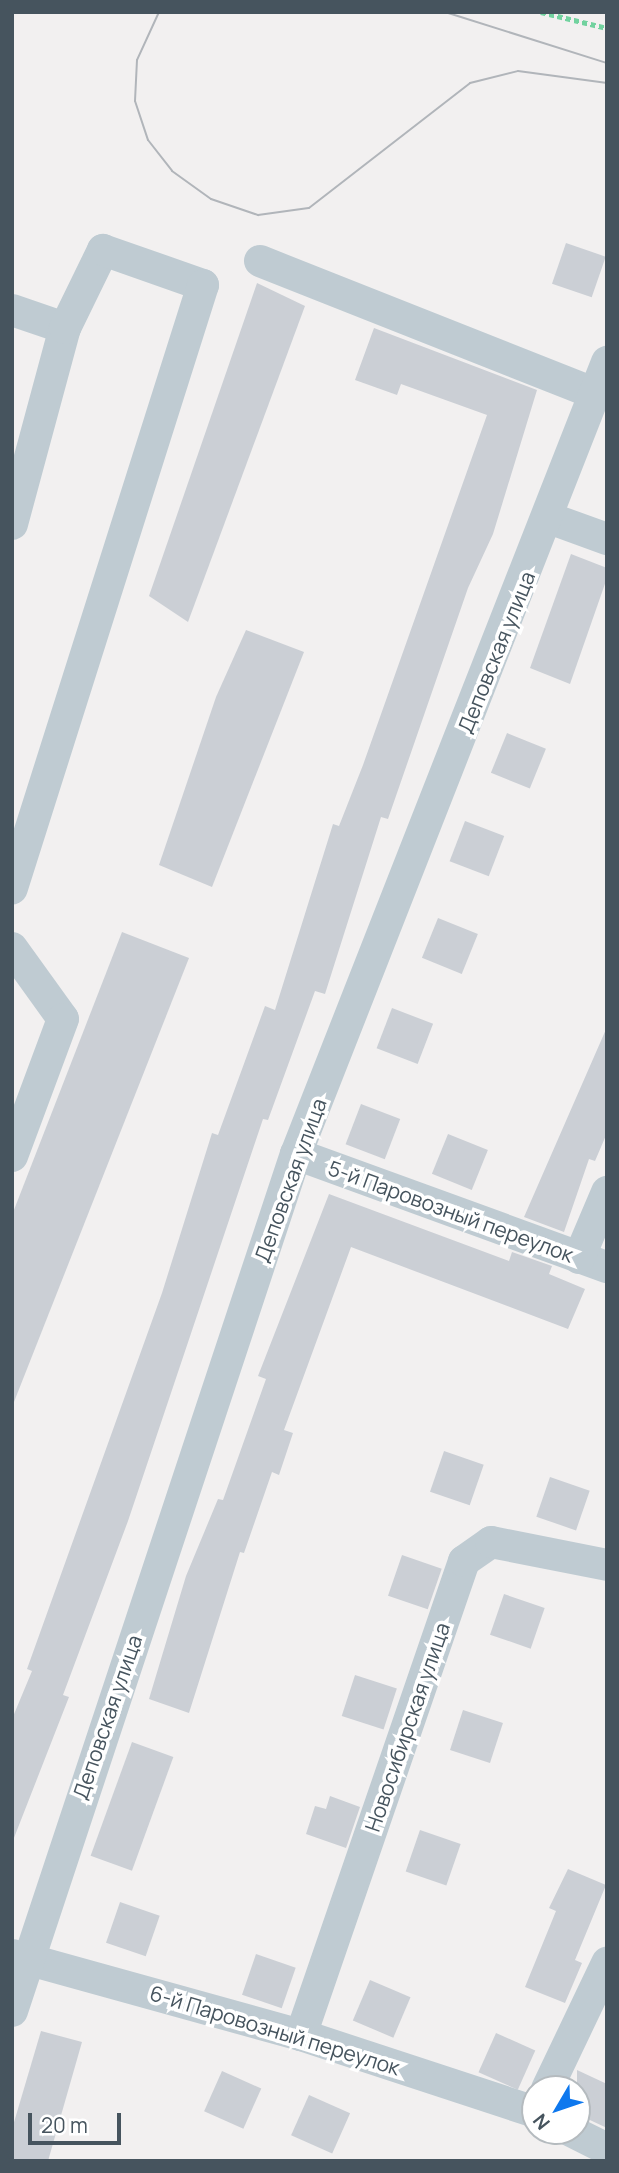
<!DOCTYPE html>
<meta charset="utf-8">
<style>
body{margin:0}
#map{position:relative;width:619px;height:2173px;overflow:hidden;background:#f2f0f0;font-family:Manrope,sans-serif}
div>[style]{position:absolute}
.building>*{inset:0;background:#cbcfd5;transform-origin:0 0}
.path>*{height:4.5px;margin-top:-2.25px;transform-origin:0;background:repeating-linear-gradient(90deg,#72d29f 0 5px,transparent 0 8.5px)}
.minor>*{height:32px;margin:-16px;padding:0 16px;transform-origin:16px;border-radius:16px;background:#bfcbd2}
.tram>*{height:2px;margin:-1px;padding:0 1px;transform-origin:1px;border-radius:1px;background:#b1b5ba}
span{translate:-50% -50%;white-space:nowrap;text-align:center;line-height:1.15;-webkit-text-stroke:7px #fff;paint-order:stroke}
.street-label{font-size:21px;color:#46545e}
.frame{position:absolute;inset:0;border:14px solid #46545e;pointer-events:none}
.north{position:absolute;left:521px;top:2075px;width:70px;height:70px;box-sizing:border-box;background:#fff;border:2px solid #b5bbbf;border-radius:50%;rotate:231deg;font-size:19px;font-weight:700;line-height:28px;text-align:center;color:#46545e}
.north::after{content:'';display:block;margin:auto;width:24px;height:32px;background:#0e78ee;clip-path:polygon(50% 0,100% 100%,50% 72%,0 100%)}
.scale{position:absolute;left:28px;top:2113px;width:93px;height:32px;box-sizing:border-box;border:4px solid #46545e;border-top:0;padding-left:9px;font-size:21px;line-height:24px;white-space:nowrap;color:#46545e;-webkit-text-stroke:5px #fff;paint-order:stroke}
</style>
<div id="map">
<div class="building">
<i style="left:566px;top:243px;width:42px;height:43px;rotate:19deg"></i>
<i style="clip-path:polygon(257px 283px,305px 306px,188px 622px,149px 596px)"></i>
<i style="clip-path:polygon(374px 328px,537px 390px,493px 534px,468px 588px,388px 819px,381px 817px,325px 994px,315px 991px,268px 1120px,263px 1119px,128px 1521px,63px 1695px,69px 1697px,12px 1843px,12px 1719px,32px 1671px,27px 1669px,162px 1293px,212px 1133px,218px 1135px,265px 1006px,275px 1010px,333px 824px,339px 826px,363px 765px,487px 415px,401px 384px,397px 395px,355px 380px)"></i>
<i style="clip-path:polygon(571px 554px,607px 568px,607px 578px,570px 684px,530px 668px)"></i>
<i style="clip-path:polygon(246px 630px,304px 652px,212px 887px,159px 865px,216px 697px)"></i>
<i style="left:507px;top:733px;width:42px;height:43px;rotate:22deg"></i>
<i style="left:465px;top:821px;width:42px;height:43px;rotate:21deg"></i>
<i style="left:438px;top:918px;width:43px;height:43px;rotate:22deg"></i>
<i style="clip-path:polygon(122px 932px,189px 958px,12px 1407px,12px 1215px)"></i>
<i style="left:392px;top:1008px;width:44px;height:43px;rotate:21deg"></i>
<i style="clip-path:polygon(607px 1027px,607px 1133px,595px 1161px,589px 1159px,564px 1232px,524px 1217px)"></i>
<i style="left:361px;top:1104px;width:42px;height:43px;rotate:21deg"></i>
<i style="left:448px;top:1134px;width:43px;height:43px;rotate:22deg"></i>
<i style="clip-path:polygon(329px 1194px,509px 1261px,512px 1252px,552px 1266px,549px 1274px,585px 1289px,568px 1329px,351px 1247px,284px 1430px,293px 1433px,279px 1475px,272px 1472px,244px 1553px,240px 1552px,189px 1713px,149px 1699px,186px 1576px,218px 1499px,223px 1500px,266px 1379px,258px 1376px)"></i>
<i style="left:444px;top:1451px;width:42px;height:43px;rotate:19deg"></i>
<i style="left:550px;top:1477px;width:42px;height:42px;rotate:19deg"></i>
<i style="left:402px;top:1555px;width:42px;height:43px;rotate:19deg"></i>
<i style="left:504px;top:1594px;width:43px;height:43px;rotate:19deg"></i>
<i style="left:355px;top:1675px;width:44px;height:43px;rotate:18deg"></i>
<i style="left:463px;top:1710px;width:42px;height:42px;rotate:18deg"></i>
<i style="left:132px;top:1742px;width:44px;height:121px;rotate:20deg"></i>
<i style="clip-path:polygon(330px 1796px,360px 1807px,346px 1848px,306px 1834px,315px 1806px,326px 1809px)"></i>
<i style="left:420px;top:1830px;width:43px;height:44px;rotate:19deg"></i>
<i style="clip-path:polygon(568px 1869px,606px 1885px,575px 1960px,582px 1963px,565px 2003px,525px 1987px,556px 1911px,549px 1908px)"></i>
<i style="left:120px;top:1902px;width:42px;height:43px;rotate:19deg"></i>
<i style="left:256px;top:1954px;width:42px;height:43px;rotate:19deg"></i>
<i style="left:370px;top:1980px;width:44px;height:44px;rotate:23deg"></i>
<i style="clip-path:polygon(41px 2031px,82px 2042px,48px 2161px,12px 2161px,12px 2129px)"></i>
<i style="left:496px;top:2033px;width:43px;height:43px;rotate:24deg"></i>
<i style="clip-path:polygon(577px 2070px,607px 2084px,607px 2128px,577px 2114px)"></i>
<i style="left:222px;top:2071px;width:43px;height:44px;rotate:24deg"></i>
<i style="left:309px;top:2095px;width:45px;height:44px;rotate:24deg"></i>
</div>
<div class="path">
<i style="left:541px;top:12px;width:68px;rotate:13.6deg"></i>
</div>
<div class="minor">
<i style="left:260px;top:261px;width:359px;rotate:21.6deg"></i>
<i style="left:12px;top:310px;width:56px;rotate:18.8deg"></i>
<i style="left:549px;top:518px;width:62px;rotate:19.9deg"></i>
<i style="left:12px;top:524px;width:203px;rotate:-74.9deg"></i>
<i style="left:65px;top:328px;width:87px;rotate:-64deg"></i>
<i style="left:103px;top:250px;width:106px;rotate:19.3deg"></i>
<i style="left:203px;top:285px;width:633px;rotate:107.58deg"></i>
<i style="left:12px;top:948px;width:87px;rotate:54.3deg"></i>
<i style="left:63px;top:1019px;width:146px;rotate:110.4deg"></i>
<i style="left:296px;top:1154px;width:331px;rotate:20deg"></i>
<i style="left:579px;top:1258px;width:72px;rotate:-67deg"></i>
<i style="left:12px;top:1955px;width:300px;rotate:15.5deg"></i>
<i style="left:301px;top:2035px;width:246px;rotate:18.2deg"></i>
<i style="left:12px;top:2011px;width:903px;rotate:-71.67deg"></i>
<i style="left:296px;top:1154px;width:851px;rotate:-68.56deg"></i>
<i style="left:301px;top:2035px;width:501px;rotate:-71.02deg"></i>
<i style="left:464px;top:1561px;width:33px;rotate:-35deg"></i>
<i style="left:491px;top:1542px;width:118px;rotate:11.2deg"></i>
<i style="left:547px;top:2089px;width:140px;rotate:-64.5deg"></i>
<i style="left:571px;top:2131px;width:40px;rotate:26.6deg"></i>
</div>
<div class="tram">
<i style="left:159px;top:12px;width:53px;rotate:114.6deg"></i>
<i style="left:137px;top:60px;width:41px;rotate:92.8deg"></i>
<i style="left:135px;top:101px;width:41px;rotate:71.6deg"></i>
<i style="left:148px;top:140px;width:39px;rotate:52deg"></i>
<i style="left:172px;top:171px;width:48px;rotate:35.7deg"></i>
<i style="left:211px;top:199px;width:50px;rotate:18.8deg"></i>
<i style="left:258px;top:215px;width:51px;rotate:-7.8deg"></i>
<i style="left:309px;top:208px;width:204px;rotate:-37.8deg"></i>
<i style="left:470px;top:83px;width:49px;rotate:-14deg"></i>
<i style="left:518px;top:71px;width:90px;rotate:7.7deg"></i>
<i style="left:445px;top:12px;width:170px;rotate:17.5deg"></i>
</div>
<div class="street-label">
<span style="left:496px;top:652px;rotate:-68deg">Деповская улица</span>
<span style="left:290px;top:1180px;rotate:-70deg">Деповская улица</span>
<span style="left:451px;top:1211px;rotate:20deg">5-й Паровозный переулок</span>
<span style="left:107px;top:1717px;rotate:-71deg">Деповская улица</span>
<span style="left:407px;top:1727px;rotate:-71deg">Новосибирская улица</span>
<span style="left:275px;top:2030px;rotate:17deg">6-й Паровозный переулок</span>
</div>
<div class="frame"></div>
<div class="north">N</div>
<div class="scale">20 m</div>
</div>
